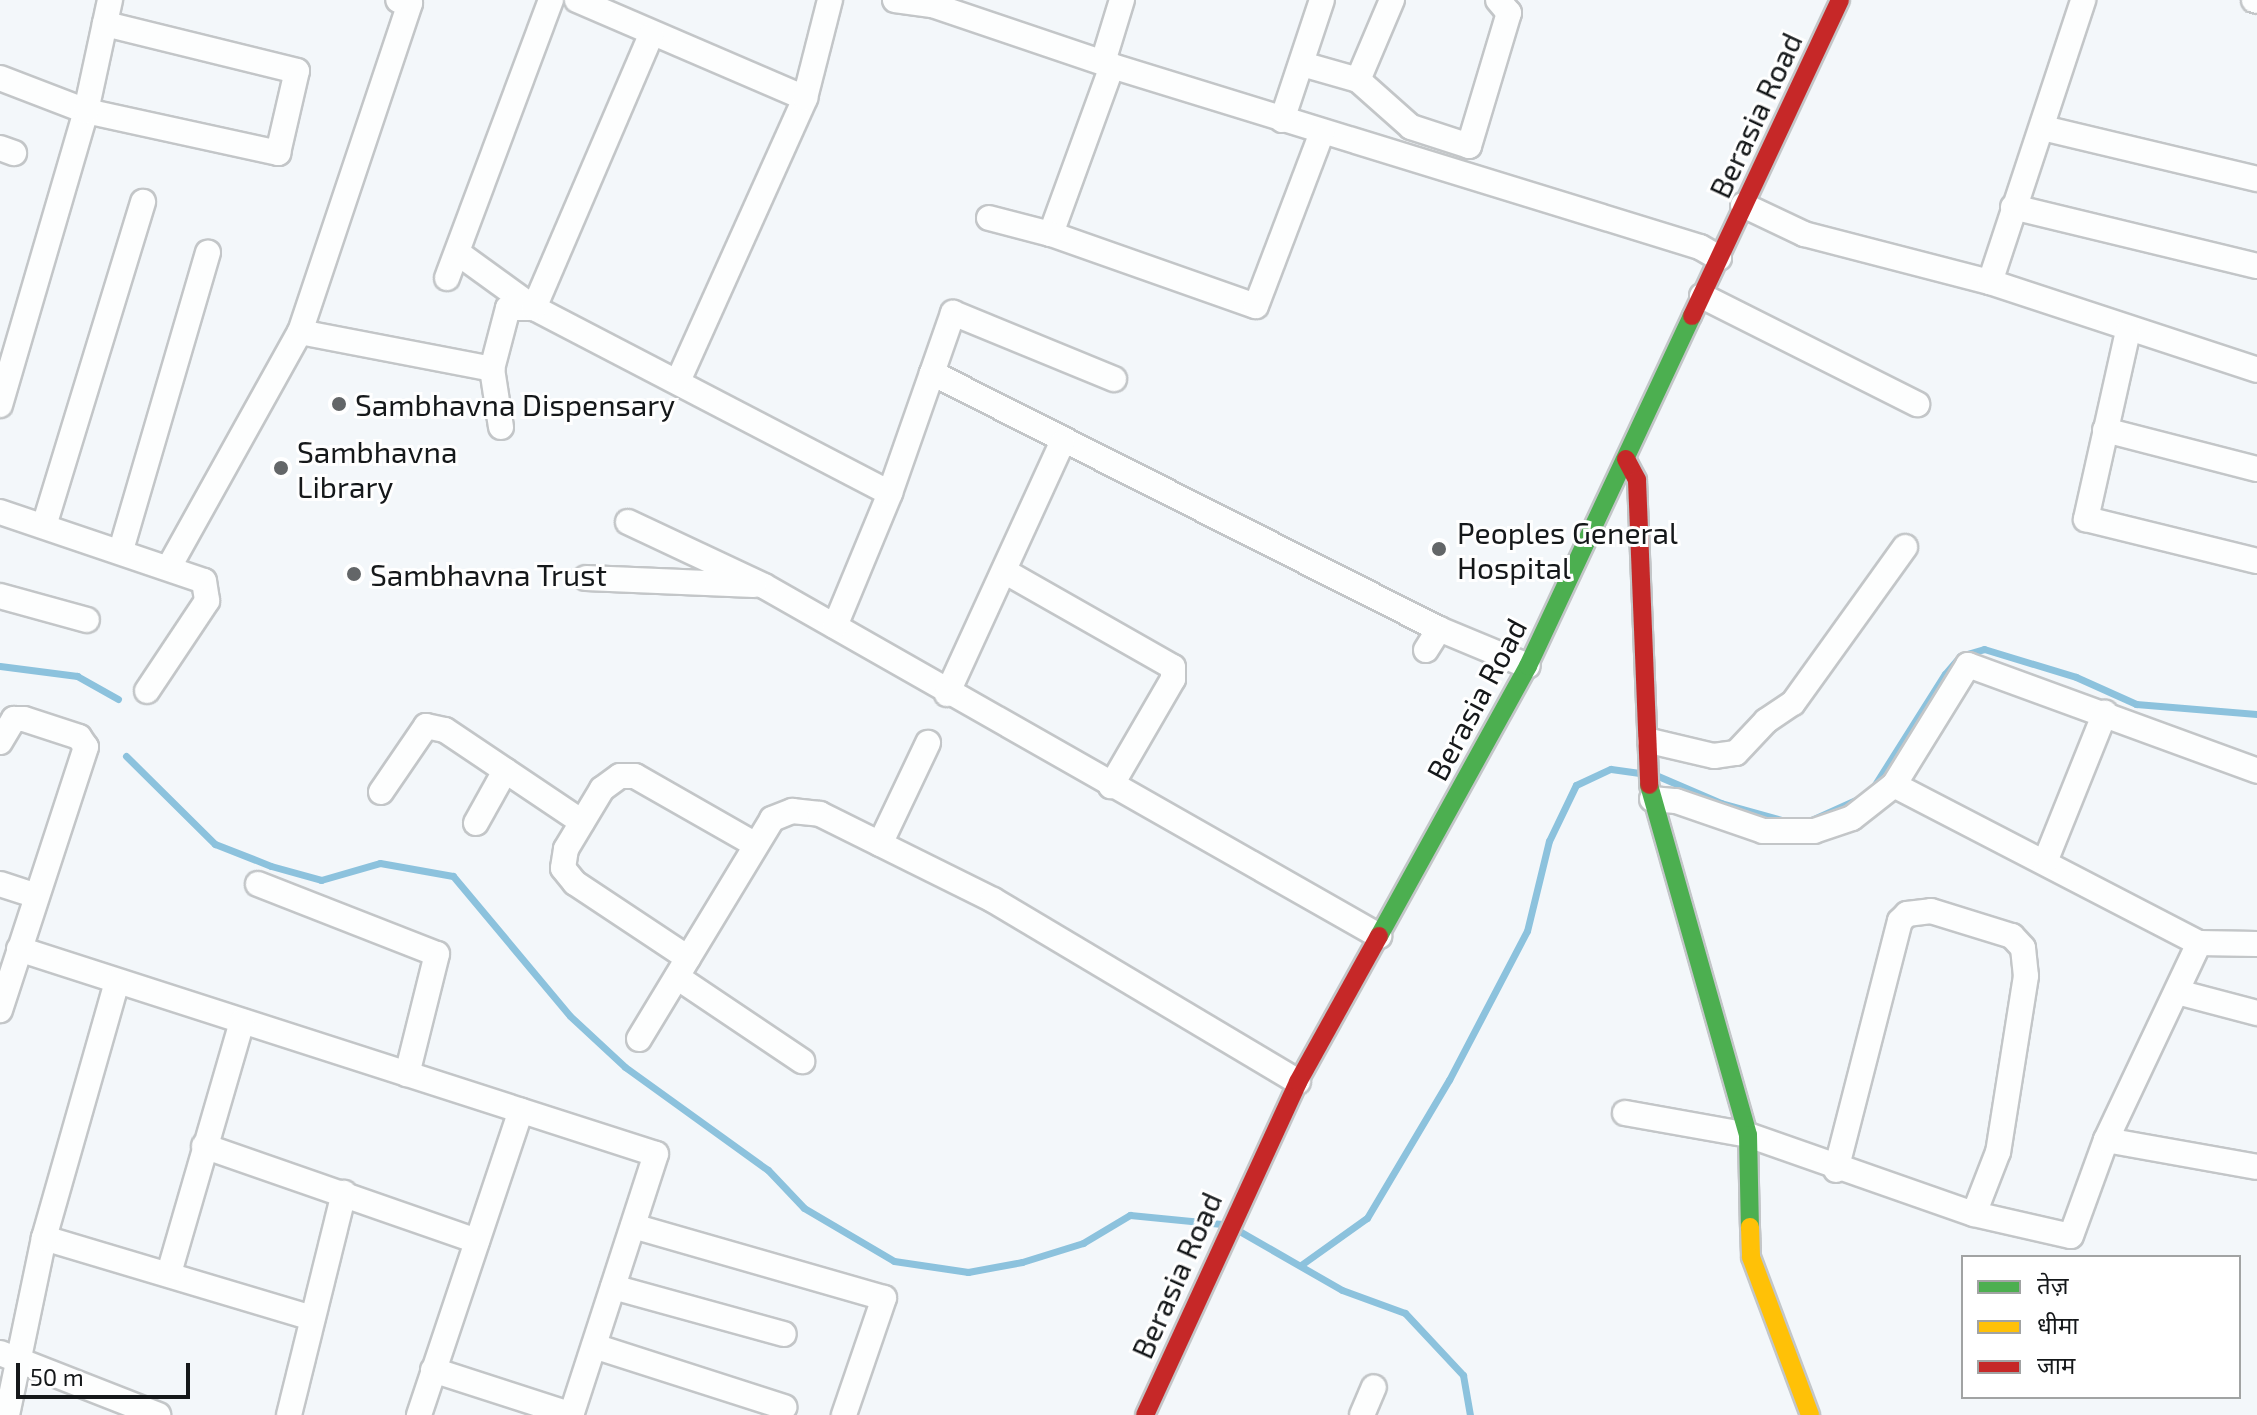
<!DOCTYPE html>
<meta charset="utf-8">
<style>
body{margin:0}
#map{position:relative;width:2257px;height:1415px;overflow:hidden;background:#f3f7fa;font-family:"Exo 2","Noto Sans Devanagari",sans-serif}
div>[style]{position:absolute}
.stream>*{height:7px;margin:-3.5px;padding:0 3.5px;transform-origin:3.5px;border-radius:3.5px;background:#8cc2dd}
.roads{filter:drop-shadow(2px 0 #c3c6c8) drop-shadow(-2px 0 #c3c6c8) drop-shadow(0 2px #c3c6c8) drop-shadow(0 -2px #c3c6c8)}
.street>*{height:24px;margin:-12px;padding:0 12px;transform-origin:12px;border-radius:12px;background:#fdfefe}
.fast>*{height:18px;margin:-9px;padding:0 9px;transform-origin:9px;border-radius:9px;background:#4caf50}
.slow>*{height:18px;margin:-9px;padding:0 9px;transform-origin:9px;border-radius:9px;background:#ffc107}
.jam>*{height:18px;margin:-9px;padding:0 9px;transform-origin:9px;border-radius:9px;background:#c62828}
.dots>*{width:22px;height:22px;translate:-50% -50%;box-sizing:border-box;border:4px solid #fff;border-radius:50%}
span{translate:-50% -50%;white-space:nowrap;text-align:center;line-height:1.15;-webkit-text-stroke:6px #fff;paint-order:stroke}
.street-label{font-size:30px;color:#15181a}
.poi-label{font-size:30px;color:#15181a}
.left{translate:0 -50%;text-align:left}
.legend{position:absolute;left:1961px;top:1255px;width:280px;height:144px;box-sizing:border-box;background:#fff;border:2px solid #a1a3a3;margin:0;padding:10px 14px;list-style:none;font-size:24px;color:#15181a}
.legend li{display:flex;align-items:center;gap:16px;height:40px}
.legend b{width:40px;border:2px solid #a1a3a3}
.scale{position:absolute;left:16px;top:1363px;width:174px;height:36px;box-sizing:border-box;border:4px solid #15181a;border-top:0;padding-left:10px;font-size:24px;line-height:28px;white-space:nowrap;color:#15181a;-webkit-text-stroke:6px #fff;paint-order:stroke}
</style>
<div id="map">
<div class="stream">
<i style="left:0;top:666px;width:78px;rotate:7.4deg"></i>
<i style="left:77px;top:676px;width:47px;rotate:29.3deg"></i>
<i style="left:126px;top:756px;width:125px;rotate:44.7deg"></i>
<i style="left:215px;top:844px;width:60px;rotate:21.4deg"></i>
<i style="left:271px;top:866px;width:52px;rotate:15.6deg"></i>
<i style="left:321px;top:880px;width:61px;rotate:-16.1deg"></i>
<i style="left:380px;top:863px;width:74px;rotate:10.1deg"></i>
<i style="left:453px;top:876px;width:182px;rotate:50.1deg"></i>
<i style="left:570px;top:1016px;width:75px;rotate:42.8deg"></i>
<i style="left:625px;top:1067px;width:176px;rotate:35.8deg"></i>
<i style="left:768px;top:1170px;width:52px;rotate:46.5deg"></i>
<i style="left:804px;top:1208px;width:104px;rotate:30.5deg"></i>
<i style="left:894px;top:1261px;width:75px;rotate:8.5deg"></i>
<i style="left:968px;top:1272px;width:55px;rotate:-10.5deg"></i>
<i style="left:1022px;top:1262px;width:64px;rotate:-17.3deg"></i>
<i style="left:1083px;top:1243px;width:55px;rotate:-30.8deg"></i>
<i style="left:1130px;top:1215px;width:92px;rotate:5.6deg"></i>
<i style="left:1658px;top:776px;width:69px;rotate:23.2deg"></i>
<i style="left:1721px;top:803px;width:66px;rotate:15.7deg"></i>
<i style="left:1807px;top:822px;width:68px;rotate:-24.3deg"></i>
<i style="left:1869px;top:794px;width:142px;rotate:-57.7deg"></i>
<i style="left:1945px;top:674px;width:23px;rotate:-50deg"></i>
<i style="left:1960px;top:656px;width:25px;rotate:-16deg"></i>
<i style="left:1984px;top:649px;width:96px;rotate:16.9deg"></i>
<i style="left:2076px;top:677px;width:66px;rotate:24.2deg"></i>
<i style="left:2136px;top:704px;width:121px;rotate:4.7deg"></i>
<i style="left:1241px;top:1232px;width:116px;rotate:29.9deg"></i>
<i style="left:1342px;top:1290px;width:67px;rotate:20.1deg"></i>
<i style="left:1405px;top:1313px;width:85px;rotate:46.9deg"></i>
<i style="left:1463px;top:1375px;width:41px;rotate:80.1deg"></i>
<i style="left:1301px;top:1265px;width:81px;rotate:-35.5deg"></i>
<i style="left:1367px;top:1218px;width:161px;rotate:-59.3deg"></i>
<i style="left:1449px;top:1080px;width:168px;rotate:-62.4deg"></i>
<i style="left:1527px;top:931px;width:93px;rotate:-76.3deg"></i>
<i style="left:1549px;top:841px;width:62px;rotate:-64.3deg"></i>
<i style="left:1576px;top:785px;width:38px;rotate:-25deg"></i>
<i style="left:1611px;top:769px;width:27px;rotate:8deg"></i>
</div>
<div class="roads">
<div class="street">
<i style="left:577px;top:0;width:248px;rotate:23.3deg"></i>
<i style="left:895px;top:0;width:37px;rotate:8deg"></i>
<i style="left:932px;top:5px;width:190px;rotate:18.7deg"></i>
<i style="left:1112px;top:66px;width:179px;rotate:110deg"></i>
<i style="left:2254px;top:0;width:3px;rotate:18deg"></i>
<i style="left:1103px;top:62px;width:65px;rotate:-73deg"></i>
<i style="left:1302px;top:64px;width:58px;rotate:15.9deg"></i>
<i style="left:1358px;top:80px;width:71px;rotate:41.6deg"></i>
<i style="left:1411px;top:127px;width:61px;rotate:18.1deg"></i>
<i style="left:1469px;top:146px;width:139px;rotate:-73.3deg"></i>
<i style="left:1509px;top:13px;width:17px;rotate:-130deg"></i>
<i style="left:1112px;top:66px;width:615px;rotate:17.11deg"></i>
<i style="left:1700px;top:247px;width:22px;rotate:30deg"></i>
<i style="left:0;top:78px;width:92px;rotate:21deg"></i>
<i style="left:86px;top:111px;width:197px;rotate:12.3deg"></i>
<i style="left:278px;top:153px;width:84px;rotate:-77deg"></i>
<i style="left:297px;top:71px;width:198px;rotate:-166.2deg"></i>
<i style="left:1358px;top:80px;width:87px;rotate:-67deg"></i>
<i style="left:1282px;top:120px;width:126px;rotate:-71.6deg"></i>
<i style="left:2043px;top:128px;width:220px;rotate:13.4deg"></i>
<i style="left:0;top:148px;width:15px;rotate:20deg"></i>
<i style="left:1743px;top:205px;width:68px;rotate:25.4deg"></i>
<i style="left:1804px;top:234px;width:192px;rotate:14.5deg"></i>
<i style="left:1990px;top:282px;width:281px;rotate:18.2deg"></i>
<i style="left:2013px;top:207px;width:251px;rotate:13.6deg"></i>
<i style="left:989px;top:218px;width:64px;rotate:14.5deg"></i>
<i style="left:1051px;top:234px;width:217px;rotate:19.4deg"></i>
<i style="left:1256px;top:306px;width:186px;rotate:-69.2deg"></i>
<i style="left:458px;top:253px;width:94px;rotate:35.9deg"></i>
<i style="left:534px;top:308px;width:401px;rotate:27.5deg"></i>
<i style="left:447px;top:278px;width:297px;rotate:-69.5deg"></i>
<i style="left:1990px;top:282px;width:297px;rotate:-71.7deg"></i>
<i style="left:1702px;top:296px;width:241px;rotate:26.7deg"></i>
<i style="left:2128px;top:331px;width:193px;rotate:102.6deg"></i>
<i style="left:2086px;top:519px;width:176px;rotate:13.8deg"></i>
<i style="left:300px;top:332px;width:196px;rotate:10.9deg"></i>
<i style="left:932px;top:373px;width:568px;rotate:26.79deg"></i>
<i style="left:1439px;top:629px;width:96px;rotate:22.6deg"></i>
<i style="left:679px;top:379px;width:308px;rotate:-65.8deg"></i>
<i style="left:805px;top:98px;width:101px;rotate:-75.7deg"></i>
<i style="left:0;top:405px;width:306px;rotate:-73.7deg"></i>
<i style="left:86px;top:111px;width:114px;rotate:-77.8deg"></i>
<i style="left:501px;top:427px;width:59px;rotate:-98.8deg"></i>
<i style="left:492px;top:369px;width:63px;rotate:-75.3deg"></i>
<i style="left:508px;top:308px;width:26px"></i>
<i style="left:534px;top:308px;width:297px;rotate:-66.8deg"></i>
<i style="left:2105px;top:430px;width:157px;rotate:14.4deg"></i>
<i style="left:0;top:512px;width:215px;rotate:18.7deg"></i>
<i style="left:204px;top:581px;width:20px;rotate:81deg"></i>
<i style="left:207px;top:601px;width:108px;rotate:123.7deg"></i>
<i style="left:628px;top:522px;width:150px;rotate:25.2deg"></i>
<i style="left:764px;top:586px;width:708px;rotate:29.64deg"></i>
<i style="left:44px;top:526px;width:339px;rotate:-73deg"></i>
<i style="left:121px;top:550px;width:310px;rotate:-73.7deg"></i>
<i style="left:169px;top:567px;width:269px;rotate:-60.9deg"></i>
<i style="left:300px;top:332px;width:347px;rotate:-71.5deg"></i>
<i style="left:410px;top:3px;width:12px;rotate:-166deg"></i>
<i style="left:1004px;top:571px;width:194px;rotate:29.6deg"></i>
<i style="left:1173px;top:667px;width:12px;rotate:90deg"></i>
<i style="left:1173px;top:679px;width:124px;rotate:120.1deg"></i>
<i style="left:586px;top:578px;width:168px;rotate:2.4deg"></i>
<i style="left:0;top:596px;width:90px;rotate:15.4deg"></i>
<i style="left:835px;top:626px;width:144px;rotate:-67.5deg"></i>
<i style="left:890px;top:493px;width:191px;rotate:-70.7deg"></i>
<i style="left:953px;top:313px;width:174px;rotate:22.3deg"></i>
<i style="left:1426px;top:650px;width:25px;rotate:-58deg"></i>
<i style="left:947px;top:694px;width:276px;rotate:-65.4deg"></i>
<i style="left:1650px;top:741px;width:66px;rotate:13.2deg"></i>
<i style="left:1714px;top:756px;width:22px;rotate:-8deg"></i>
<i style="left:1736px;top:753px;width:44px;rotate:-46.8deg"></i>
<i style="left:1766px;top:721px;width:32px;rotate:-34deg"></i>
<i style="left:1793px;top:703px;width:192px;rotate:-54.3deg"></i>
<i style="left:0;top:742px;width:27px;rotate:-59deg"></i>
<i style="left:14px;top:719px;width:10px"></i>
<i style="left:24px;top:719px;width:58px;rotate:18.1deg"></i>
<i style="left:79px;top:737px;width:12px;rotate:55deg"></i>
<i style="left:86px;top:747px;width:277px;rotate:108.1deg"></i>
<i style="left:1894px;top:785px;width:343px;rotate:27.4deg"></i>
<i style="left:2199px;top:943px;width:58px;rotate:1deg"></i>
<i style="left:381px;top:792px;width:80px;rotate:-55.7deg"></i>
<i style="left:426px;top:726px;width:19px;rotate:12deg"></i>
<i style="left:445px;top:730px;width:165px;rotate:33.9deg"></i>
<i style="left:1652px;top:799px;width:24px;rotate:5deg"></i>
<i style="left:1676px;top:801px;width:92px;rotate:19deg"></i>
<i style="left:1763px;top:831px;width:51px"></i>
<i style="left:1814px;top:831px;width:40px;rotate:-18.9deg"></i>
<i style="left:1852px;top:818px;width:53px;rotate:-38.2deg"></i>
<i style="left:1894px;top:785px;width:141px;rotate:-58.3deg"></i>
<i style="left:1968px;top:665px;width:308px;rotate:20.1deg"></i>
<i style="left:476px;top:823px;width:60px;rotate:-60.9deg"></i>
<i style="left:880px;top:844px;width:112px;rotate:-64.6deg"></i>
<i style="left:2045px;top:862px;width:161px;rotate:-68.1deg"></i>
<i style="left:0;top:884px;width:36px;rotate:18deg"></i>
<i style="left:258px;top:884px;width:192px;rotate:21.4deg"></i>
<i style="left:437px;top:954px;width:124px;rotate:104deg"></i>
<i style="left:19px;top:949px;width:669px;rotate:17.84deg"></i>
<i style="left:656px;top:1154px;width:274px;rotate:108deg"></i>
<i style="left:688px;top:958px;width:136px;rotate:-146.4deg"></i>
<i style="left:575px;top:883px;width:19px;rotate:-129deg"></i>
<i style="left:563px;top:868px;width:19px;rotate:-81deg"></i>
<i style="left:566px;top:849px;width:70px;rotate:-59deg"></i>
<i style="left:602px;top:789px;width:22px;rotate:-36deg"></i>
<i style="left:620px;top:776px;width:15px"></i>
<i style="left:635px;top:776px;width:139px;rotate:29.7deg"></i>
<i style="left:677px;top:977px;width:151px;rotate:33.9deg"></i>
<i style="left:2177px;top:992px;width:83px;rotate:14.7deg"></i>
<i style="left:639px;top:1039px;width:257px;rotate:-58.8deg"></i>
<i style="left:772px;top:819px;width:22px;rotate:-22deg"></i>
<i style="left:792px;top:811px;width:28px;rotate:6deg"></i>
<i style="left:820px;top:814px;width:193px;rotate:26.4deg"></i>
<i style="left:993px;top:900px;width:355px;rotate:30.8deg"></i>
<i style="left:1625px;top:1113px;width:125px;rotate:10.1deg"></i>
<i style="left:1748px;top:1135px;width:239px;rotate:19.3deg"></i>
<i style="left:1974px;top:1214px;width:99px;rotate:12.8deg"></i>
<i style="left:2071px;top:1236px;width:102px;rotate:-70deg"></i>
<i style="left:2106px;top:1140px;width:218px;rotate:-64.7deg"></i>
<i style="left:2106px;top:1140px;width:153px;rotate:10.1deg"></i>
<i style="left:204px;top:1146px;width:289px;rotate:19.2deg"></i>
<i style="left:1836px;top:1170px;width:257px;rotate:-75.6deg"></i>
<i style="left:1900px;top:921px;width:10px;rotate:-45deg"></i>
<i style="left:1907px;top:914px;width:24px;rotate:-7deg"></i>
<i style="left:1931px;top:911px;width:85px;rotate:17.2deg"></i>
<i style="left:2012px;top:936px;width:16px;rotate:47deg"></i>
<i style="left:2023px;top:948px;width:28px;rotate:84deg"></i>
<i style="left:2026px;top:976px;width:178px;rotate:99deg"></i>
<i style="left:1998px;top:1152px;width:66px;rotate:111.2deg"></i>
<i style="left:633px;top:1226px;width:261px;rotate:16deg"></i>
<i style="left:884px;top:1298px;width:124px;rotate:108.9deg"></i>
<i style="left:44px;top:1238px;width:280px;rotate:16.6deg"></i>
<i style="left:169px;top:1273px;width:262px;rotate:-73.8deg"></i>
<i style="left:613px;top:1287px;width:177px;rotate:15.4deg"></i>
<i style="left:594px;top:1346px;width:200px;rotate:17.8deg"></i>
<i style="left:0;top:1353px;width:170px;rotate:21.4deg"></i>
<i style="left:433px;top:1370px;width:146px;rotate:17.9deg"></i>
<i style="left:7px;top:1415px;width:181px;rotate:-78.2deg"></i>
<i style="left:44px;top:1238px;width:267px;rotate:-74.1deg"></i>
<i style="left:289px;top:1415px;width:229px;rotate:-76.1deg"></i>
<i style="left:419px;top:1415px;width:321px;rotate:-71.5deg"></i>
<i style="left:1362px;top:1415px;width:30px;rotate:-67deg"></i>
</div>
<div class="fast">
<i style="left:1649px;top:785px;width:364px;rotate:74.2deg"></i>
<i style="left:1748px;top:1135px;width:92px;rotate:88.8deg"></i>
<i style="left:1379px;top:936px;width:308px;rotate:-61.1deg"></i>
<i style="left:1528px;top:666px;width:387px;rotate:-64.9deg"></i>
</div>
<div class="slow">
<i style="left:1750px;top:1227px;width:30px;rotate:88deg"></i>
<i style="left:1751px;top:1257px;width:169px;rotate:69.5deg"></i>
</div>
<div class="jam">
<i style="left:1692px;top:316px;width:349px;rotate:-64.9deg"></i>
<i style="left:1626px;top:459px;width:24px;rotate:62deg"></i>
<i style="left:1637px;top:480px;width:305px;rotate:87.7deg"></i>
<i style="left:1145px;top:1415px;width:366px;rotate:-65.3deg"></i>
<i style="left:1298px;top:1082px;width:167px;rotate:-61deg"></i>
</div>
</div>
<div class="dots">
<i style="left:339px;top:404px;background:#636668"></i>
<i style="left:281px;top:468px;background:#636668"></i>
<i style="left:1439px;top:549px;background:#636668"></i>
<i style="left:354px;top:574px;background:#636668"></i>
</div>
<div class="street-label">
<span style="left:1755px;top:115px;rotate:-65deg">Berasia Road</span>
<span style="left:1476px;top:699px;rotate:-62deg">Berasia Road</span>
<span style="left:1176px;top:1275px;rotate:-66deg">Berasia Road</span>
</div>
<div class="poi-label">
<span class="left" style="left:355px;top:404px">Sambhavna Dispensary</span>
<span class="left" style="left:297px;top:468px">Sambhavna<br>Library</span>
<span class="left" style="left:1457px;top:549px">Peoples General<br>Hospital</span>
<span class="left" style="left:370px;top:574px">Sambhavna Trust</span>
</div>
<ul class="legend">
<li><b style="height:10px;background:#4caf50"></b>तेज़</li>
<li><b style="height:10px;background:#ffc107"></b>धीमा</li>
<li><b style="height:10px;background:#c62828"></b>जाम</li>
</ul>
<div class="scale">50 m</div>
</div>
